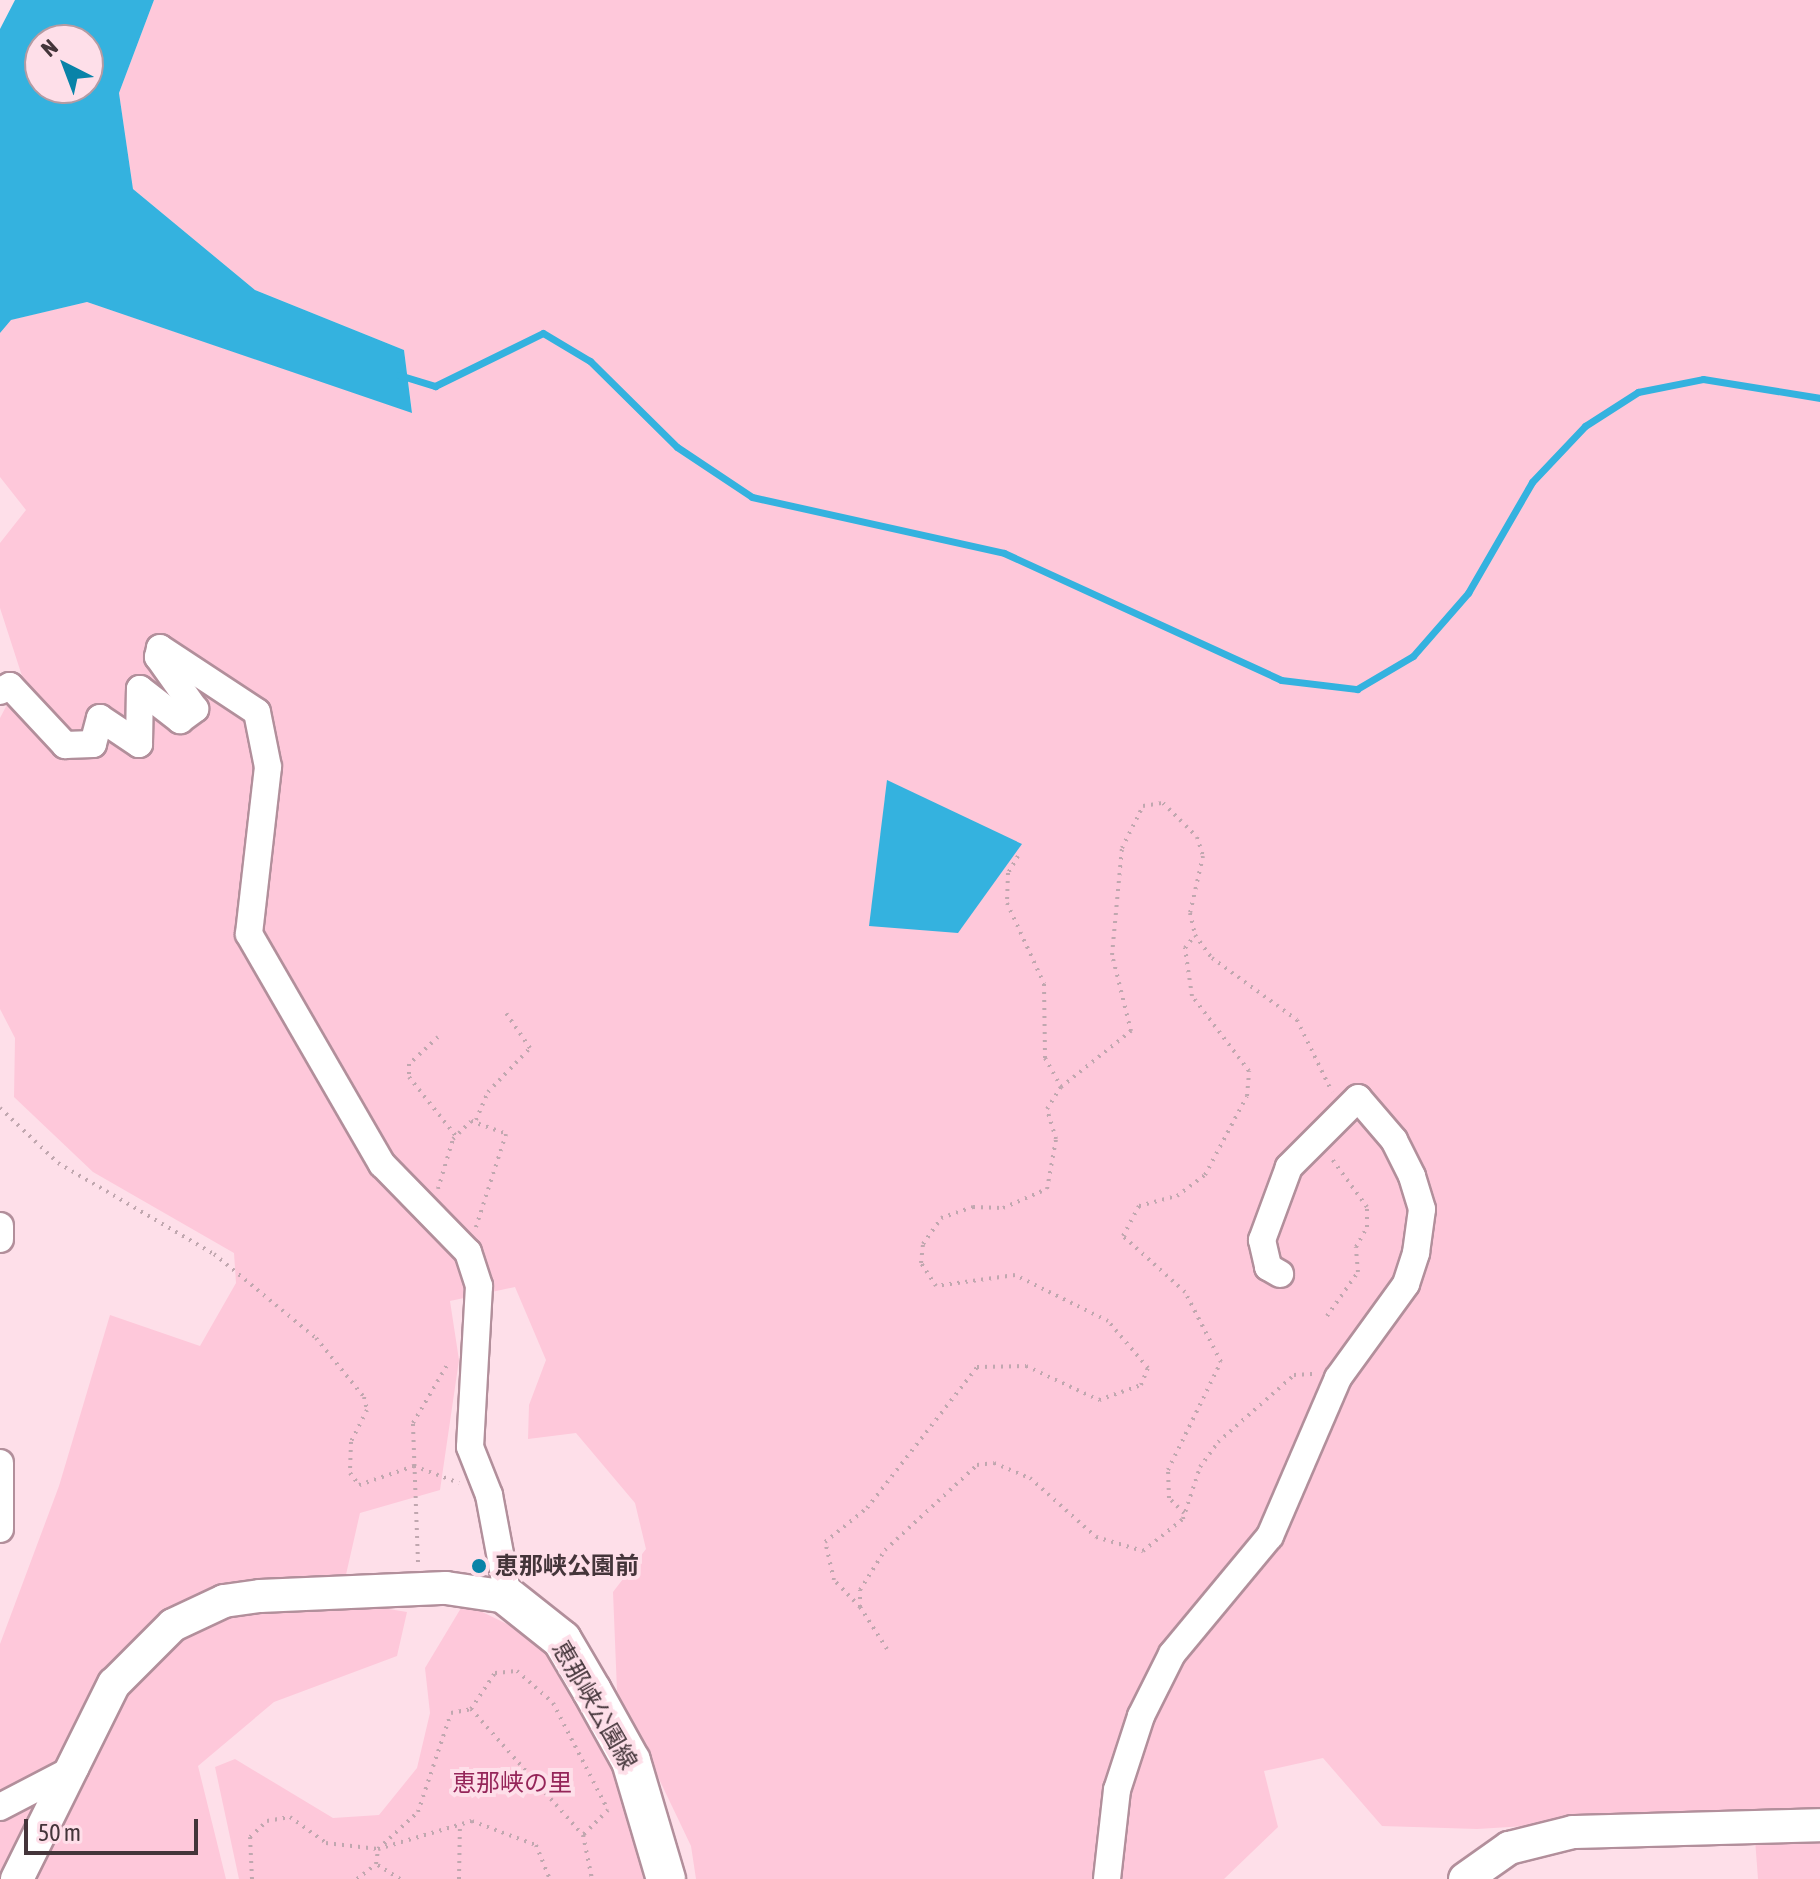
<!DOCTYPE html>
<meta charset="utf-8">
<style>
body{margin:0}
#map{position:relative;width:1820px;height:1879px;overflow:hidden;background:#fedfe9;font-family:"Asap Condensed","Noto Sans JP",sans-serif}
div>[style]{position:absolute}
.green>*{inset:0;background:#fec8da}
.water>*{inset:0;background:#34b2df}
.stream>*{height:7px;margin:-3.5px;padding:0 3.5px;transform-origin:3.5px;border-radius:3.5px;background:#34b2df}
.path>*{height:4px;margin-top:-2px;transform-origin:0;background:repeating-linear-gradient(90deg,#c0a7af 0 2px,transparent 0 8px)}
.roads{filter:drop-shadow(2px 0 #b28f9b) drop-shadow(-2px 0 #b28f9b) drop-shadow(0 2px #b28f9b) drop-shadow(0 -2px #b28f9b)}
.minor>*{height:26px;margin:-13px;padding:0 13px;transform-origin:13px;border-radius:13px;background:#fff}
.tertiary>*{height:32px;margin:-16px;padding:0 16px;transform-origin:16px;border-radius:16px;background:#fff}
.secondary>*{height:38px;margin:-19px;padding:0 19px;transform-origin:19px;border-radius:19px;background:#fff}
.dots>*{width:22px;height:22px;translate:-50% -50%;box-sizing:border-box;border:4px solid #fedfe9;border-radius:50%}
span{translate:-50% -50%;white-space:nowrap;text-align:center;line-height:1.15;-webkit-text-stroke:8px #fedfe9;paint-order:stroke}
.poi-label{font-size:24px;color:#44353a;font-weight:700}
.left{translate:0 -50%;text-align:left}
.street-label{font-size:24px;color:#44353a}
.park-label{font-size:24px;color:#952559}
.north{position:absolute;left:24px;top:24px;width:80px;height:80px;box-sizing:border-box;background:#fedfe9;border:2px solid #b49ba3;border-radius:50%;rotate:318deg;font-size:22px;font-weight:700;line-height:32px;text-align:center;color:#44353a}
.north::after{content:'';display:block;margin:auto;width:28px;height:36px;background:#0883a8;clip-path:polygon(50% 0,100% 100%,50% 72%,0 100%)}
.scale{position:absolute;left:24px;top:1819px;width:174px;height:36px;box-sizing:border-box;border:4px solid #44353a;border-top:0;padding-left:10px;font-size:24px;line-height:28px;white-space:nowrap;color:#44353a;-webkit-text-stroke:6px #fedfe9;paint-order:stroke}
</style>
<div id="map">
<div class="green">
<i style="clip-path:polygon(154px 0,1820px 0,1820px 1879px,1758px 1879px,1753px 1812px,1477px 1829px,1382px 1826px,1323px 1758px,1264px 1771px,1278px 1827px,1224px 1879px,696px 1879px,691px 1846px,617px 1691px,613px 1592px,646px 1549px,635px 1503px,576px 1433px,528px 1439px,529px 1405px,546px 1360px,515px 1287px,450px 1301px,459px 1360px,440px 1490px,360px 1513px,340px 1601px,407px 1612px,397px 1656px,274px 1702px,198px 1766px,226px 1879px,0 1879px,0 1644px,59px 1486px,110px 1315px,200px 1346px,236px 1283px,234px 1253px,93px 1172px,14px 1097px,15px 1038px,0 1009px,0 718px,22px 676px,0 608px,0 543px,26px 510px,0 477px,0 333px,10px 320px,87px 302px,412px 412px,404px 350px,255px 290px,133px 189px,119px 93px)"></i>
<i style="clip-path:polygon(464px 1603px,540px 1640px,622px 1787px,644px 1879px,239px 1879px,215px 1767px,235px 1759px,333px 1818px,379px 1815px,417px 1768px,430px 1713px,425px 1668px)"></i>
</div>
<div class="water">
<i style="clip-path:polygon(evenodd,15px 0,154px 0,119px 93px,133px 189px,255px 290px,404px 350px,412px 413px,87px 302px,11px 320px,0 333px,0 29px,15px 0,88px 40px,88px 88px,40px 88px,40px 40px,88px 40px)"></i>
<i style="clip-path:polygon(887px 780px,1022px 844px,958px 933px,869px 926px)"></i>
</div>
<div class="stream">
<i style="left:399px;top:375px;width:38px;rotate:17deg"></i>
<i style="left:435px;top:386px;width:120px;rotate:-26.1deg"></i>
<i style="left:543px;top:333px;width:55px;rotate:30.8deg"></i>
<i style="left:590px;top:361px;width:122px;rotate:44.7deg"></i>
<i style="left:677px;top:447px;width:90px;rotate:33.7deg"></i>
<i style="left:752px;top:497px;width:258px;rotate:12.5deg"></i>
<i style="left:1004px;top:553px;width:305px;rotate:24.6deg"></i>
<i style="left:1281px;top:680px;width:77px;rotate:6.8deg"></i>
<i style="left:1357px;top:689px;width:65px;rotate:-30.5deg"></i>
<i style="left:1413px;top:656px;width:84px;rotate:-48.9deg"></i>
<i style="left:1468px;top:593px;width:128px;rotate:-60deg"></i>
<i style="left:1532px;top:482px;width:77px;rotate:-46.6deg"></i>
<i style="left:1585px;top:426px;width:63px;rotate:-32.7deg"></i>
<i style="left:1638px;top:392px;width:66px;rotate:-11.3deg"></i>
<i style="left:1703px;top:379px;width:119px;rotate:9.2deg"></i>
</div>
<div class="path">
<i style="left:1018px;top:856px;width:20px;rotate:120deg"></i>
<i style="left:1008px;top:873px;width:30px;rotate:92deg"></i>
<i style="left:1007px;top:903px;width:89px;rotate:65.4deg"></i>
<i style="left:1044px;top:984px;width:74px;rotate:89.2deg"></i>
<i style="left:1045px;top:1058px;width:33px;rotate:61deg"></i>
<i style="left:438px;top:1037px;width:40px;rotate:137deg"></i>
<i style="left:409px;top:1064px;width:13px;rotate:90deg"></i>
<i style="left:409px;top:1077px;width:75px;rotate:51.5deg"></i>
<i style="left:0;top:1108px;width:80px;rotate:43.5deg"></i>
<i style="left:58px;top:1163px;width:181px;rotate:30.3deg"></i>
<i style="left:214px;top:1254px;width:132px;rotate:39.5deg"></i>
<i style="left:316px;top:1338px;width:76px;rotate:50.9deg"></i>
<i style="left:364px;top:1397px;width:13px;rotate:77deg"></i>
<i style="left:367px;top:1410px;width:36px;rotate:117deg"></i>
<i style="left:351px;top:1442px;width:31px;rotate:92deg"></i>
<i style="left:350px;top:1473px;width:15px;rotate:53deg"></i>
<i style="left:359px;top:1485px;width:58px;rotate:-19.1deg"></i>
<i style="left:414px;top:1466px;width:48px;rotate:20.7deg"></i>
<i style="left:476px;top:1120px;width:30px;rotate:-67deg"></i>
<i style="left:488px;top:1092px;width:61px;rotate:-46.3deg"></i>
<i style="left:530px;top:1048px;width:42px;rotate:-124.4deg"></i>
<i style="left:438px;top:1189px;width:52px;rotate:-73.3deg"></i>
<i style="left:453px;top:1139px;width:25px;rotate:-45deg"></i>
<i style="left:471px;top:1121px;width:37px;rotate:20deg"></i>
<i style="left:506px;top:1134px;width:98px;rotate:107.9deg"></i>
<i style="left:1327px;top:1316px;width:54px;rotate:-54.8deg"></i>
<i style="left:1358px;top:1272px;width:25px;rotate:-95deg"></i>
<i style="left:1356px;top:1247px;width:23px;rotate:-61deg"></i>
<i style="left:1367px;top:1227px;width:20px;rotate:-90deg"></i>
<i style="left:1367px;top:1207px;width:59px;rotate:-126.1deg"></i>
<i style="left:1184px;top:1513px;width:21px;rotate:-135deg"></i>
<i style="left:1169px;top:1498px;width:28px;rotate:-92deg"></i>
<i style="left:1168px;top:1470px;width:120px;rotate:-63.9deg"></i>
<i style="left:1221px;top:1362px;width:79px;rotate:-117.2deg"></i>
<i style="left:1185px;top:1292px;width:84px;rotate:-137.9deg"></i>
<i style="left:1123px;top:1236px;width:34px;rotate:-62deg"></i>
<i style="left:1139px;top:1206px;width:39px;rotate:-15deg"></i>
<i style="left:1177px;top:1196px;width:35px;rotate:-37deg"></i>
<i style="left:1205px;top:1175px;width:89px;rotate:-62deg"></i>
<i style="left:1247px;top:1096px;width:25px;rotate:-85deg"></i>
<i style="left:1249px;top:1071px;width:94px;rotate:-127.2deg"></i>
<i style="left:1192px;top:996px;width:49px;rotate:-98.3deg"></i>
<i style="left:1185px;top:948px;width:16px;rotate:-52deg"></i>
<i style="left:418px;top:1562px;width:139px;rotate:-92.1deg"></i>
<i style="left:413px;top:1423px;width:71px;rotate:-59.5deg"></i>
<i style="left:860px;top:1607px;width:37px;rotate:-134deg"></i>
<i style="left:834px;top:1580px;width:39px;rotate:-103deg"></i>
<i style="left:825px;top:1542px;width:54px;rotate:-39deg"></i>
<i style="left:867px;top:1508px;width:179px;rotate:-52deg"></i>
<i style="left:977px;top:1367px;width:49px;rotate:-1.2deg"></i>
<i style="left:1026px;top:1366px;width:81px;rotate:25deg"></i>
<i style="left:1099px;top:1400px;width:45px;rotate:-19.7deg"></i>
<i style="left:1141px;top:1385px;width:18px;rotate:-68deg"></i>
<i style="left:1148px;top:1368px;width:62px;rotate:-130.4deg"></i>
<i style="left:1108px;top:1321px;width:104px;rotate:-153.7deg"></i>
<i style="left:1015px;top:1275px;width:80px;rotate:172.1deg"></i>
<i style="left:936px;top:1286px;width:27px;rotate:-123deg"></i>
<i style="left:921px;top:1263px;width:19px;rotate:-84deg"></i>
<i style="left:923px;top:1244px;width:32px;rotate:-55deg"></i>
<i style="left:941px;top:1218px;width:34px;rotate:-19deg"></i>
<i style="left:973px;top:1207px;width:30px;rotate:2deg"></i>
<i style="left:1003px;top:1208px;width:48px;rotate:-23.4deg"></i>
<i style="left:1047px;top:1189px;width:51px;rotate:-79.8deg"></i>
<i style="left:1056px;top:1139px;width:31px;rotate:-107deg"></i>
<i style="left:1047px;top:1109px;width:26px;rotate:-58deg"></i>
<i style="left:1061px;top:1087px;width:90px;rotate:-38.7deg"></i>
<i style="left:1131px;top:1031px;width:78px;rotate:-104deg"></i>
<i style="left:1112px;top:955px;width:107px;rotate:-84.7deg"></i>
<i style="left:1122px;top:848px;width:47px;rotate:-63.4deg"></i>
<i style="left:1143px;top:806px;width:20px;rotate:-9deg"></i>
<i style="left:1163px;top:803px;width:48px;rotate:45deg"></i>
<i style="left:1197px;top:837px;width:20px;rotate:72deg"></i>
<i style="left:1203px;top:856px;width:58px;rotate:102.8deg"></i>
<i style="left:1190px;top:913px;width:23px;rotate:77deg"></i>
<i style="left:1195px;top:935px;width:29px;rotate:54deg"></i>
<i style="left:1212px;top:958px;width:105px;rotate:36.1deg"></i>
<i style="left:1297px;top:1020px;width:80px;rotate:64.1deg"></i>
<i style="left:887px;top:1649px;width:50px;rotate:-122.7deg"></i>
<i style="left:860px;top:1607px;width:17px;rotate:-90deg"></i>
<i style="left:860px;top:1590px;width:47px;rotate:-58deg"></i>
<i style="left:885px;top:1550px;width:125px;rotate:-42.7deg"></i>
<i style="left:977px;top:1465px;width:17px;rotate:-7deg"></i>
<i style="left:994px;top:1463px;width:39px;rotate:23deg"></i>
<i style="left:1030px;top:1478px;width:89px;rotate:41.8deg"></i>
<i style="left:1096px;top:1537px;width:49px;rotate:16.6deg"></i>
<i style="left:1143px;top:1551px;width:51px;rotate:-38.7deg"></i>
<i style="left:1183px;top:1519px;width:55px;rotate:-71.9deg"></i>
<i style="left:1200px;top:1467px;width:31px;rotate:-54deg"></i>
<i style="left:1218px;top:1442px;width:101px;rotate:-41.4deg"></i>
<i style="left:1294px;top:1375px;width:22px;rotate:-3deg"></i>
<i style="left:471px;top:1709px;width:43px;rotate:-56.3deg"></i>
<i style="left:495px;top:1673px;width:22px;rotate:-5deg"></i>
<i style="left:517px;top:1671px;width:48px;rotate:41.6deg"></i>
<i style="left:553px;top:1703px;width:120px;rotate:62.8deg"></i>
<i style="left:608px;top:1810px;width:35px;rotate:135deg"></i>
<i style="left:252px;top:1879px;width:42px;rotate:-92.7deg"></i>
<i style="left:250px;top:1837px;width:23px;rotate:-43deg"></i>
<i style="left:267px;top:1821px;width:23px;rotate:-10deg"></i>
<i style="left:290px;top:1817px;width:44px;rotate:35.8deg"></i>
<i style="left:326px;top:1843px;width:52px;rotate:6.6deg"></i>
<i style="left:378px;top:1849px;width:54px;rotate:-42.8deg"></i>
<i style="left:418px;top:1812px;width:104px;rotate:-71.6deg"></i>
<i style="left:451px;top:1713px;width:20px;rotate:-11deg"></i>
<i style="left:471px;top:1709px;width:169px;rotate:48.4deg"></i>
<i style="left:583px;top:1835px;width:45px;rotate:78.4deg"></i>
<i style="left:357px;top:1879px;width:24px;rotate:-38deg"></i>
<i style="left:400px;top:1879px;width:28px;rotate:-148deg"></i>
<i style="left:376px;top:1864px;width:15px;rotate:-82deg"></i>
<i style="left:378px;top:1849px;width:98px;rotate:-16.6deg"></i>
<i style="left:472px;top:1821px;width:68px;rotate:20.6deg"></i>
<i style="left:536px;top:1845px;width:37px;rotate:68deg"></i>
<i style="left:459px;top:1879px;width:55px;rotate:-89deg"></i>
</div>
<div class="roads">
<div class="minor">
<i style="left:0;top:691px;width:11px;rotate:-27deg"></i>
<i style="left:10px;top:686px;width:81px;rotate:47deg"></i>
<i style="left:65px;top:745px;width:28px;rotate:-2deg"></i>
<i style="left:93px;top:744px;width:27px;rotate:-75deg"></i>
<i style="left:100px;top:718px;width:47px;rotate:33.7deg"></i>
<i style="left:139px;top:744px;width:55px;rotate:-89deg"></i>
<i style="left:140px;top:689px;width:51px;rotate:37.8deg"></i>
<i style="left:180px;top:720px;width:19px;rotate:-36deg"></i>
<i style="left:195px;top:709px;width:64px;rotate:-125.4deg"></i>
<i style="left:158px;top:657px;width:9px;rotate:-77deg"></i>
<i style="left:160px;top:648px;width:116px;rotate:33.4deg"></i>
<i style="left:257px;top:712px;width:56px;rotate:78.7deg"></i>
<i style="left:268px;top:767px;width:168px;rotate:96.5deg"></i>
<i style="left:249px;top:934px;width:266px;rotate:60deg"></i>
<i style="left:382px;top:1164px;width:123px;rotate:45.7deg"></i>
<i style="left:468px;top:1252px;width:36px;rotate:72deg"></i>
<i style="left:479px;top:1286px;width:161px;rotate:93.2deg"></i>
<i style="left:470px;top:1447px;width:52px;rotate:68.4deg"></i>
<i style="left:489px;top:1495px;width:104px;rotate:79.4deg"></i>
<i style="left:0;top:1226px;width:13px;rotate:90deg"></i>
<i style="left:0;top:1463px;width:66px;rotate:90deg"></i>
<i style="left:0;top:1807px;width:85px;rotate:-27.5deg"></i>
<i style="left:1107px;top:1879px;width:90px;rotate:-83.6deg"></i>
<i style="left:1117px;top:1790px;width:78px;rotate:-72deg"></i>
<i style="left:1141px;top:1716px;width:69px;rotate:-63.4deg"></i>
<i style="left:1172px;top:1654px;width:153px;rotate:-50.3deg"></i>
<i style="left:1270px;top:1536px;width:172px;rotate:-66.7deg"></i>
<i style="left:1338px;top:1378px;width:116px;rotate:-54.1deg"></i>
<i style="left:1406px;top:1284px;width:33px;rotate:-72deg"></i>
<i style="left:1416px;top:1253px;width:44px;rotate:-82.2deg"></i>
<i style="left:1422px;top:1209px;width:34px;rotate:-107deg"></i>
<i style="left:1412px;top:1176px;width:40px;rotate:-116.6deg"></i>
<i style="left:1394px;top:1140px;width:55px;rotate:-130.6deg"></i>
<i style="left:1358px;top:1098px;width:98px;rotate:135deg"></i>
<i style="left:1289px;top:1167px;width:78px;rotate:110.3deg"></i>
<i style="left:1262px;top:1240px;width:28px;rotate:77deg"></i>
<i style="left:1268px;top:1267px;width:14px;rotate:30deg"></i>
</div>
<div class="tertiary">
<i style="left:17px;top:1879px;width:218px;rotate:-63.6deg"></i>
<i style="left:114px;top:1684px;width:83px;rotate:-45deg"></i>
<i style="left:173px;top:1625px;width:56px;rotate:-25.2deg"></i>
<i style="left:224px;top:1601px;width:36px;rotate:-8deg"></i>
<i style="left:260px;top:1596px;width:186px;rotate:-2.5deg"></i>
<i style="left:446px;top:1588px;width:63px;rotate:8.3deg"></i>
<i style="left:1465px;top:1879px;width:54px;rotate:-35.2deg"></i>
<i style="left:1509px;top:1848px;width:66px;rotate:-14deg"></i>
<i style="left:1573px;top:1832px;width:247px;rotate:-1.6deg"></i>
</div>
<div class="secondary">
<i style="left:508px;top:1597px;width:69px;rotate:38.5deg"></i>
<i style="left:562px;top:1640px;width:59px;rotate:59.5deg"></i>
<i style="left:592px;top:1691px;width:80px;rotate:60.9deg"></i>
<i style="left:631px;top:1761px;width:123px;rotate:73.5deg"></i>
</div>
</div>
<div class="dots">
<i style="left:479px;top:1566px;background:#0883a8"></i>
</div>
<div class="poi-label">
<span class="left" style="left:495px;top:1566px">恵那峡公園前</span>
</div>
<div class="street-label">
<span style="left:595px;top:1705px;rotate:60deg">恵那峡公園線</span>
</div>
<div class="park-label">
<span style="left:512px;top:1783px">恵那峡の里</span>
</div>
<div class="north">N</div>
<div class="scale">50 m</div>
</div>
